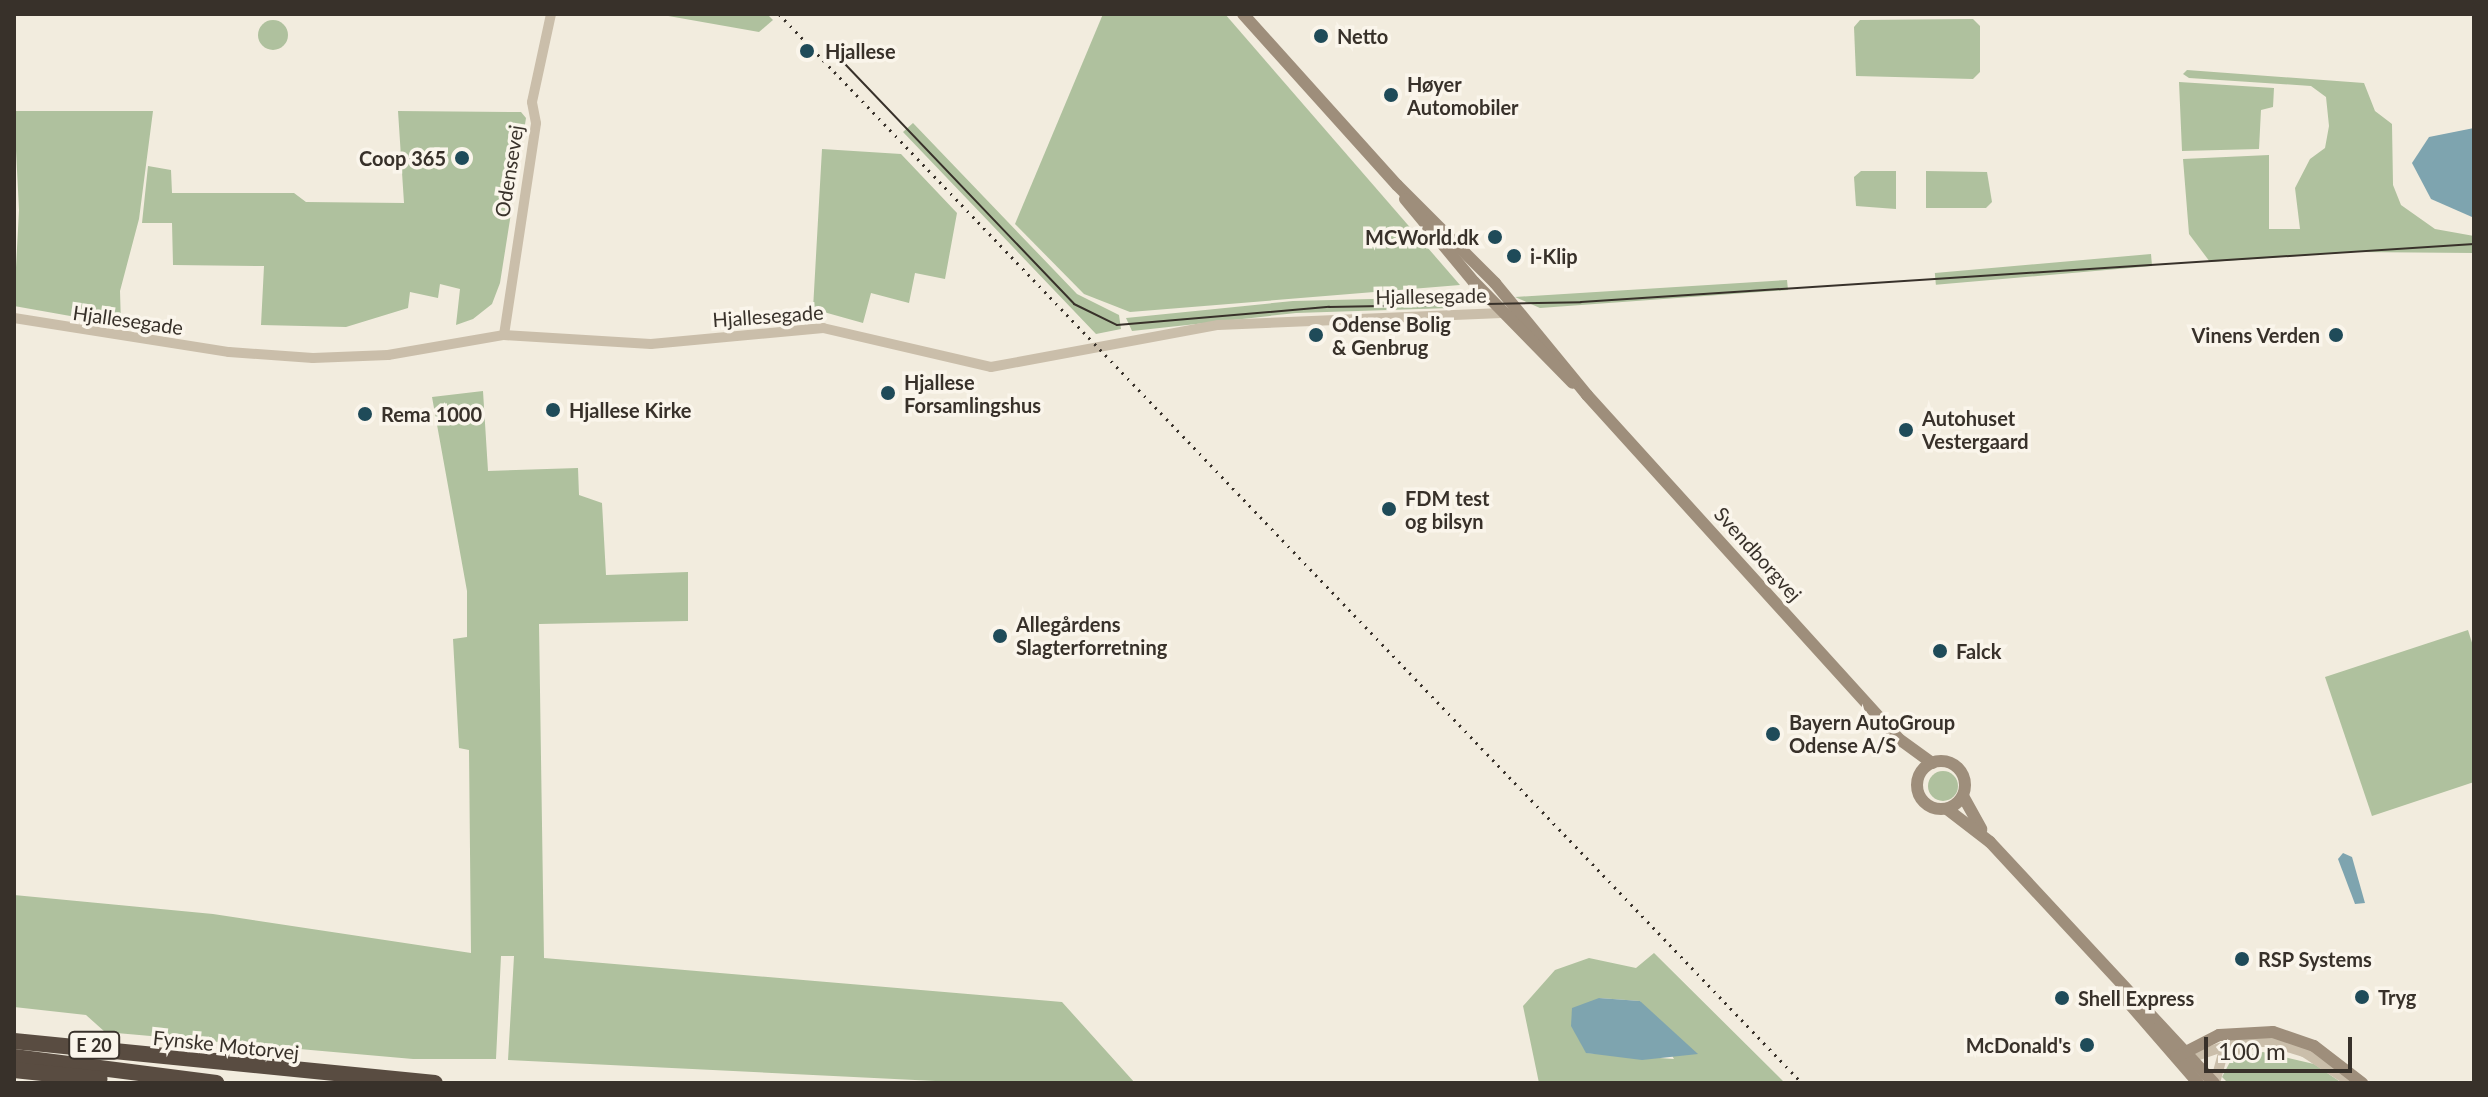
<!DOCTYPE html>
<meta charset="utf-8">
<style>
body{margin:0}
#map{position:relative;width:2488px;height:1097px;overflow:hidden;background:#f2ecde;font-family:Lato,sans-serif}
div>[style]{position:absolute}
.green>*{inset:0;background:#afc19e;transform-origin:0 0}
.round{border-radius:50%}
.water>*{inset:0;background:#7ea4af}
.tertiary>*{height:10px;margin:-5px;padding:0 5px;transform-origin:5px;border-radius:5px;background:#cabeaa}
.secondary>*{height:12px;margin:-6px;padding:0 6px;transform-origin:6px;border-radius:6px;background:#9e8e7b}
.secondary>.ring{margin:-6px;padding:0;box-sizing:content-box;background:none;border:12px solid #9e8e7b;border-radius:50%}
.motorway>*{height:16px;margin:-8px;padding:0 8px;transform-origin:8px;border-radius:8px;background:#594c41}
.tram>*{height:2px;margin:-1px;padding:0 1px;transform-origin:1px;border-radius:1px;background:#38312a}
.rail>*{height:3px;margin-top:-1.5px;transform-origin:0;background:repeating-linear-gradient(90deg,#38312a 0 2px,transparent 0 8px)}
.dots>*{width:22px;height:22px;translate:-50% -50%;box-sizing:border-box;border:4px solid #faf5eb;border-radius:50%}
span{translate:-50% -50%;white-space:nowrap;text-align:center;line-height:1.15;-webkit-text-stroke:7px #faf5eb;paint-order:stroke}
.shield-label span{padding:2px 6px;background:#faf5eb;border:2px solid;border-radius:6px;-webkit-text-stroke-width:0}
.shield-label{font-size:18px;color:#38312a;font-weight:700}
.poi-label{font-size:20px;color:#38312a;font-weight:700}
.left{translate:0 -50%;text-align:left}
.right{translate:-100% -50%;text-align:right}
.street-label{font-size:20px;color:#38312a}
.frame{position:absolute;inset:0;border:16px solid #38312a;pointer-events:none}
.scale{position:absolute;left:2204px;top:1037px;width:148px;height:36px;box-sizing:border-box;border:4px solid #38312a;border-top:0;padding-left:10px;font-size:24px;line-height:28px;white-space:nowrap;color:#38312a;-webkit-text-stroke:6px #faf5eb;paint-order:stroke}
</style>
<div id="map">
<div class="green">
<i style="clip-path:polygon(657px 14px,767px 14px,773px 20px,759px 32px)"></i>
<i style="clip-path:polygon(1103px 14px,1225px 14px,1460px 285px,1130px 312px,1084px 294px,1015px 224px)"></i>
<i style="clip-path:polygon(1973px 19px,1980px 26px,1980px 72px,1973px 79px,1856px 76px,1854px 27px,1860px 20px)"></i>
<i class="round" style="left:258px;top:20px;width:30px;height:30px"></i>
<i style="clip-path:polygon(2187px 70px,2364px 83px,2375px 111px,2392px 124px,2393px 185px,2401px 205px,2435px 229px,2474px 236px,2474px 253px,2354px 252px,2210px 262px,2189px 234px,2183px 159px,2269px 155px,2269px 229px,2300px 229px,2295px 188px,2310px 159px,2325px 148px,2329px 126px,2326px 97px,2311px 86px,2189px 78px,2183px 74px)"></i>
<i style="clip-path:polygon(2179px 82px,2274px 88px,2273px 107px,2261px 110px,2259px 149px,2182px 151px)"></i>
<i style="clip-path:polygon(14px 111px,153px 111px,139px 219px,120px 291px,121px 325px,14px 306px,19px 210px)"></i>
<i style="clip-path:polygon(398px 111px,521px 112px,526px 118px,500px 283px,492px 304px,473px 319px,456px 325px,460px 289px,440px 284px,438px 298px,410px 292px,408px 308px,346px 327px,261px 325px,264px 266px,173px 265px,172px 223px,142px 223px,148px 166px,171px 170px,172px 193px,294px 193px,306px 202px,404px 203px)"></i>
<i style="clip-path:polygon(913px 123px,1077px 294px,1119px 315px,1121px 329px,1096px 334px,903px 132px)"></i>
<i style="clip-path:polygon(822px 149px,901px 154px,957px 213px,945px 279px,915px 273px,909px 303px,871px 293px,863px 323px,813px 309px)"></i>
<i style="clip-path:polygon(1861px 171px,1896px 171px,1896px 209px,1856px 206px,1854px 177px)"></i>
<i style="clip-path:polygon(1926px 171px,1987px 172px,1992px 202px,1986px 208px,1926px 208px)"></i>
<i style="left:2151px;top:254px;width:12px;height:217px;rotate:85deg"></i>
<i style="clip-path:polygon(1787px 280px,1788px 290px,1540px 308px,1515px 297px)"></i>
<i style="clip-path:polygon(1450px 297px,1450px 308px,1296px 313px,1132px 331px,1126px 318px,1293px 301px)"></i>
<i style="clip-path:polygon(483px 391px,488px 471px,578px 468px,579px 495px,602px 503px,606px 575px,688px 572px,688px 621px,539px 624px,544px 958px,1062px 1002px,1135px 1083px,976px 1083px,508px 1060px,514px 956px,501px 956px,496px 1059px,413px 1059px,105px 1032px,86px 1015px,14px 1007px,14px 895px,213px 914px,471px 953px,469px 750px,459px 748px,453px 639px,467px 637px,467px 591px,432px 397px)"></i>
<i style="clip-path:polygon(2468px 630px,2474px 649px,2474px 782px,2372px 816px,2325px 677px)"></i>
<i class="round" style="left:1928px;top:771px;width:30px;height:30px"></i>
<i style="clip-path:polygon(evenodd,1654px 953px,1785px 1083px,1539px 1083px,1523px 1006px,1555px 970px,1589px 958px,1636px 968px,1654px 953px,1599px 998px,1640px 1001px,1674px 1059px,1587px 1053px,1599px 998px)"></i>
<i style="clip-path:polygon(2263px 1052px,2314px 1064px,2342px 1083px,2228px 1083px,2222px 1077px,2231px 1060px)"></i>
</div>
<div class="water">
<i style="clip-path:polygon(2474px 128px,2474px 217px,2472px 217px,2431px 199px,2412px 163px,2429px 137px)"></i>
<i style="clip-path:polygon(2343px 853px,2352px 857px,2365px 903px,2355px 904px,2338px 859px)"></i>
<i style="clip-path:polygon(1599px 998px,1640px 1001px,1698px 1054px,1642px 1060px,1586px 1053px,1571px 1026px,1572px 1008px)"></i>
</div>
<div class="tertiary">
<i style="left:14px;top:318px;width:218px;rotate:9deg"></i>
<i style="left:229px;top:352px;width:84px;rotate:4.1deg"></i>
<i style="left:313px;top:358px;width:75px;rotate:-2.3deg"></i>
<i style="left:388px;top:355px;width:118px;rotate:-9.8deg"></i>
<i style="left:504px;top:335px;width:147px;rotate:3.5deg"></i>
<i style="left:651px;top:344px;width:173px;rotate:-5.3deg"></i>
<i style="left:823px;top:328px;width:172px;rotate:13.1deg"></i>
<i style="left:991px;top:367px;width:231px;rotate:-10.5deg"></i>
<i style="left:1218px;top:325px;width:290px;rotate:-2.4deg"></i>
<i style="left:504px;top:335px;width:214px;rotate:-81.4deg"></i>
<i style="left:536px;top:123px;width:21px;rotate:-101deg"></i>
<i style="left:532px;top:102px;width:90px;rotate:-77.8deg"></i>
<i style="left:2187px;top:1059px;width:53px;rotate:-18.8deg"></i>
<i style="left:2237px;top:1042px;width:34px"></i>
<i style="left:2271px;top:1042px;width:34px;rotate:17deg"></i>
<i style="left:2304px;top:1052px;width:57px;rotate:32.9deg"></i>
<i style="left:2215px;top:1083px;width:27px;rotate:-75deg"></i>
<i style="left:2222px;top:1057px;width:29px;rotate:-22deg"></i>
</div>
<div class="secondary">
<i style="left:1243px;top:14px;width:230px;rotate:48deg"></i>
<i style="left:1397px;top:185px;width:139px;rotate:45deg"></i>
<i style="left:1495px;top:283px;width:145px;rotate:50.6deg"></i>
<i style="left:1587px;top:395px;width:464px;rotate:47.8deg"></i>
<i style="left:1899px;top:739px;width:41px;rotate:36deg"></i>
<i style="left:1405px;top:199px;width:108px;rotate:50.3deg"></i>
<i style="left:1474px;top:282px;width:141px;rotate:45.6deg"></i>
<i class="ring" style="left:1917px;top:761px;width:36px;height:36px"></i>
<i style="left:1963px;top:796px;width:38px;rotate:61deg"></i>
<i style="left:1947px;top:809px;width:54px;rotate:37.5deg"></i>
<i style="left:1990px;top:842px;width:329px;rotate:47.1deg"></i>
<i style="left:2121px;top:994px;width:118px;rotate:49.1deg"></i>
<i style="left:2176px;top:1057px;width:48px;rotate:-27.1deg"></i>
<i style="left:2219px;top:1035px;width:54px;rotate:-3.2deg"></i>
<i style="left:2273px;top:1032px;width:43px;rotate:18.9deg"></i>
<i style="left:2314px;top:1046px;width:61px;rotate:37.6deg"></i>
</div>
<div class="motorway">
<i style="left:14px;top:1041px;width:423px;rotate:5.7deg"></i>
<i style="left:14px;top:1057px;width:204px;rotate:7.3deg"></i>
<i style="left:14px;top:1070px;width:86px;rotate:6deg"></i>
</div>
<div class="tram">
<i style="left:844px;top:63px;width:333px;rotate:46.3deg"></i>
<i style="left:1074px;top:304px;width:48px;rotate:26deg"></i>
<i style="left:1117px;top:325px;width:213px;rotate:-4.9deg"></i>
<i style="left:1329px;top:307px;width:252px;rotate:-1.1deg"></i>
<i style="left:1581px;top:302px;width:895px;rotate:-3.72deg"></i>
</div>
<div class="rail">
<i style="left:779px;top:14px;width:1480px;rotate:46.26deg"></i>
</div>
<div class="dots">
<i style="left:1321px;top:36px;background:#1f4b59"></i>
<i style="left:807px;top:51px;background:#1f4b59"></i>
<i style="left:1391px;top:95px;background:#1f4b59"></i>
<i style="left:462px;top:158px;background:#1f4b59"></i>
<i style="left:1495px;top:237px;background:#1f4b59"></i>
<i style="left:1514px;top:256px;background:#1f4b59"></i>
<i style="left:1316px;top:335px;background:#1f4b59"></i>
<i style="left:2336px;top:335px;background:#1f4b59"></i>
<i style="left:888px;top:393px;background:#1f4b59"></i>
<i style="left:553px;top:410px;background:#1f4b59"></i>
<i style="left:365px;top:414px;background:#1f4b59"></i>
<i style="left:1906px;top:430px;background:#1f4b59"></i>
<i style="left:1389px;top:509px;background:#1f4b59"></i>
<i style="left:1000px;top:636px;background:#1f4b59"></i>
<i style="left:1940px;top:651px;background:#1f4b59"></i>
<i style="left:1773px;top:734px;background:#1f4b59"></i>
<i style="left:2242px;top:959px;background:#1f4b59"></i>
<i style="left:2362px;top:997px;background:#1f4b59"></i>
<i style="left:2062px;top:998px;background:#1f4b59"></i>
<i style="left:2087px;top:1045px;background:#1f4b59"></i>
</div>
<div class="shield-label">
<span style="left:94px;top:1045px">E 20</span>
</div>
<div class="poi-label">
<span class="left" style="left:1337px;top:36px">Netto</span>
<span class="left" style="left:825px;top:51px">Hjallese</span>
<span class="left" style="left:1407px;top:96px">Høyer<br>Automobiler</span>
<span class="right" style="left:446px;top:158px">Coop 365</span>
<span class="right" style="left:1479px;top:237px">MCWorld.dk</span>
<span class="left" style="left:1530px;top:256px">i-Klip</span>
<span class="left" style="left:1332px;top:336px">Odense Bolig<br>&amp; Genbrug</span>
<span class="right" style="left:2320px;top:335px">Vinens Verden</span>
<span class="left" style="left:904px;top:394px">Hjallese<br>Forsamlingshus</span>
<span class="left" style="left:569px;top:410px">Hjallese Kirke</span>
<span class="left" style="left:381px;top:414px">Rema 1000</span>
<span class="left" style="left:1922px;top:430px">Autohuset<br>Vestergaard</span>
<span class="left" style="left:1405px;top:510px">FDM test<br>og bilsyn</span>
<span class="left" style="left:1016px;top:636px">Allegårdens<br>Slagterforretning</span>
<span class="left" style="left:1956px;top:651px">Falck</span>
<span class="left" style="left:1789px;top:734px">Bayern AutoGroup<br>Odense A/S</span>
<span class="left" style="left:2258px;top:959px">RSP Systems</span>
<span class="left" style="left:2378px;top:997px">Tryg</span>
<span class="left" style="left:2078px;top:998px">Shell Express</span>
<span class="right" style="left:2071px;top:1045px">McDonald's</span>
</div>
<div class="street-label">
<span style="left:509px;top:171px;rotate:-81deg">Odensevej</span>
<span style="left:1431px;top:296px;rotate:-1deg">Hjallesegade</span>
<span style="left:768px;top:316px;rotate:-4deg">Hjallesegade</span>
<span style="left:128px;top:320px;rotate:8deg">Hjallesegade</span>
<span style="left:1758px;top:554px;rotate:48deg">Svendborgvej</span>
<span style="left:226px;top:1045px;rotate:6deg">Fynske Motorvej</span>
</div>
<div class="frame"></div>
<div class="scale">100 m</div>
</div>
